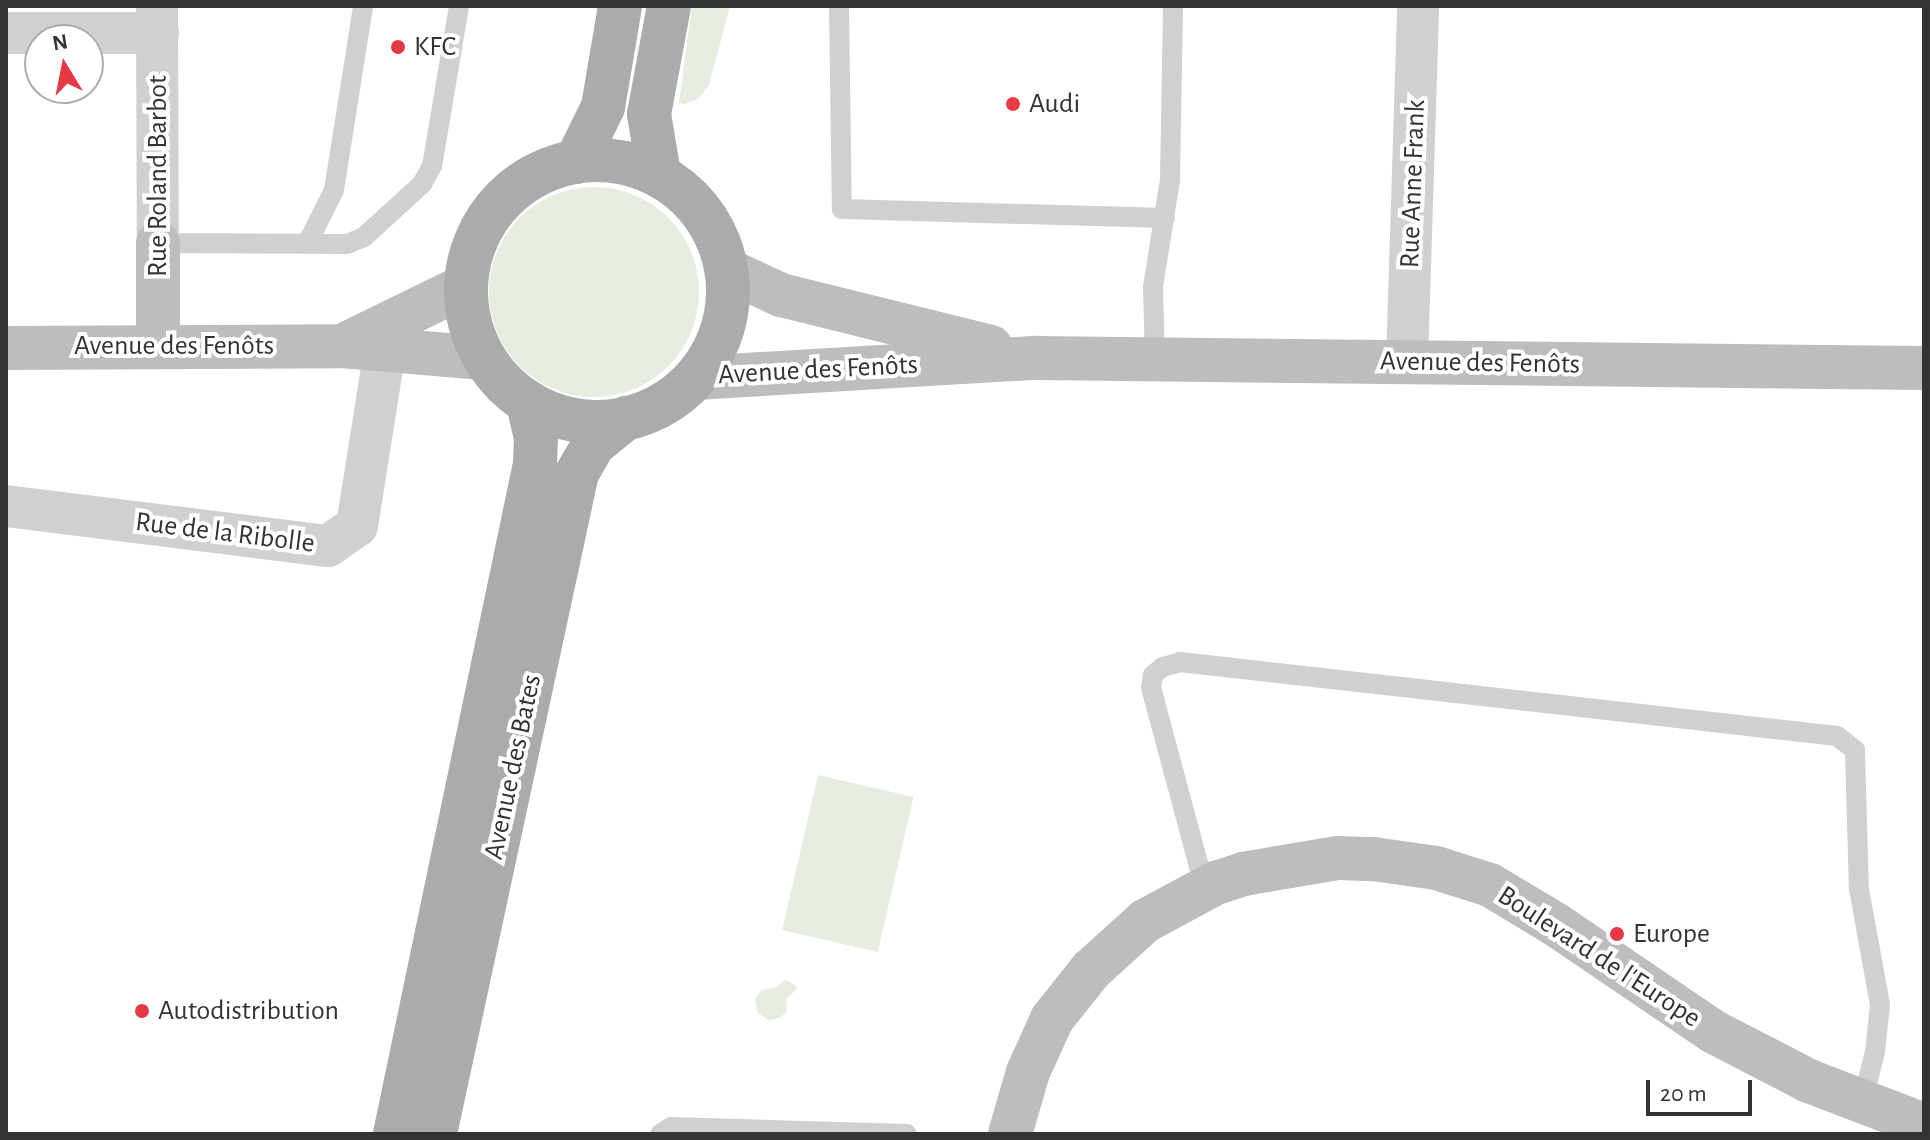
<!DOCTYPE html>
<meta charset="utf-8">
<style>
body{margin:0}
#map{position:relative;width:1930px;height:1140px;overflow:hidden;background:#fff;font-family:"Alegreya Sans",sans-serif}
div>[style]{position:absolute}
.green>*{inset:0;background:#e6ecdf;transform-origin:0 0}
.round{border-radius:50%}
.lane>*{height:20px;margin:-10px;padding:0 10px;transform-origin:10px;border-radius:10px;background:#d0d0d0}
.street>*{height:42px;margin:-21px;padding:0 21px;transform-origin:21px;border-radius:21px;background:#d0d0d0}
.secondary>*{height:44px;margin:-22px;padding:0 22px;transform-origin:22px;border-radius:22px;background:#bdbdbd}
.primary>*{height:44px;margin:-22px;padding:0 22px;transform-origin:22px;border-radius:22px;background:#ababab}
.primary>.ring{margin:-22px;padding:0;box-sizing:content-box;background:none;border:44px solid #ababab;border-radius:50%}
.dots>*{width:22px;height:22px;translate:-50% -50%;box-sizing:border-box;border:4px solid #fff;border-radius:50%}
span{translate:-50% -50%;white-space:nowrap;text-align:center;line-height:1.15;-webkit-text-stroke:8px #fff;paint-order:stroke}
.poi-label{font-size:28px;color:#333}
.left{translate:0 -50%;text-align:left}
.street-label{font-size:28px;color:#333}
.frame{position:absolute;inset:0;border:8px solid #333;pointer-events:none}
.north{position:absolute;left:24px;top:24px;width:80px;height:80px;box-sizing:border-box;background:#fff;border:2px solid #adadad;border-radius:50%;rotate:350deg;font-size:22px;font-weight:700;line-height:32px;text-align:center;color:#333}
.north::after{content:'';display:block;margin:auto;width:28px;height:36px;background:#e63946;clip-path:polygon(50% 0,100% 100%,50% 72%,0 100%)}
.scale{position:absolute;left:1646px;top:1080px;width:106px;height:36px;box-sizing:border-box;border:4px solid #333;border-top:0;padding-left:10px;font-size:24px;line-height:28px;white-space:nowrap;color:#333;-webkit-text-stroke:6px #fff;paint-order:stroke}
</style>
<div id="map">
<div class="green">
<i style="clip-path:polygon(692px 6px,730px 6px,709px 85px,698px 99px,684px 104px,679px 103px)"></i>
<i class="round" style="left:489px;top:187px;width:210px;height:210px"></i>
<i style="left:818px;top:775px;width:98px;height:159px;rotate:13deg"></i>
<i style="clip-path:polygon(786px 979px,798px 988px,786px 999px,787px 1011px,780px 1018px,768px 1020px,757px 1012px,755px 998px,762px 990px,777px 987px)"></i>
</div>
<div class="lane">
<i style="left:839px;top:6px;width:203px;rotate:89.2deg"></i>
<i style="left:842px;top:209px;width:323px;rotate:1.6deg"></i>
<i style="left:308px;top:242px;width:58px;rotate:-63.4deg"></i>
<i style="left:334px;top:190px;width:186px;rotate:-81deg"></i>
<i style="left:158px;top:243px;width:189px;rotate:0.3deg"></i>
<i style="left:347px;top:244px;width:18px;rotate:-22deg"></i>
<i style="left:364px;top:237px;width:79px;rotate:-42.4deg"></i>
<i style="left:422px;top:184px;width:21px;rotate:-61deg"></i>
<i style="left:432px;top:166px;width:162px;rotate:-80.4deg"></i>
<i style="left:1155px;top:359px;width:72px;rotate:-91.6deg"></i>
<i style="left:1153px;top:287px;width:108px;rotate:-81deg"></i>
<i style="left:1170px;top:180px;width:174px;rotate:-89deg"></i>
<i style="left:1205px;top:889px;width:208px;rotate:-105deg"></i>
<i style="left:1151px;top:688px;width:13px;rotate:-81deg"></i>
<i style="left:1153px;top:675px;width:13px;rotate:-39deg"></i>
<i style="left:1163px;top:667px;width:18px;rotate:-16deg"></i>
<i style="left:1180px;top:662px;width:661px;rotate:6.43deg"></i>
<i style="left:1837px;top:736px;width:23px;rotate:38deg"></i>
<i style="left:1855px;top:750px;width:139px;rotate:88.4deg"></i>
<i style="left:1859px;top:889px;width:118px;rotate:79.7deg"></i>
<i style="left:1880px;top:1005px;width:47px;rotate:96.1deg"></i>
<i style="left:1875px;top:1052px;width:53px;rotate:104.3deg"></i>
<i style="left:660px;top:1134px;width:13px;rotate:-32deg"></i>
<i style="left:671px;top:1127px;width:236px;rotate:1.7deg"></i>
</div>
<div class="street">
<i style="left:157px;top:6px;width:237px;rotate:89.8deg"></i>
<i style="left:6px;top:33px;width:152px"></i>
<i style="left:1407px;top:362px;width:356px;rotate:-88.2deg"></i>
<i style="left:6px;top:506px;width:324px;rotate:7.1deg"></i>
<i style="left:328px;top:546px;width:35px;rotate:-35deg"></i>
<i style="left:357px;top:526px;width:178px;rotate:-81deg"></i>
</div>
<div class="secondary">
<i style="left:727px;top:270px;width:60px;rotate:24.8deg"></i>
<i style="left:781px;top:295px;width:216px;rotate:13.9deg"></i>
<i style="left:344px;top:345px;width:135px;rotate:-26deg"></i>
<i style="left:158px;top:346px;width:103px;rotate:-90deg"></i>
<i style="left:6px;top:348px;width:336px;rotate:-0.3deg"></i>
<i style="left:342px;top:346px;width:141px;rotate:4.9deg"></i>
<i style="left:695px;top:378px;width:342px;rotate:-3.4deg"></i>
<i style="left:1036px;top:358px;width:888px;rotate:0.65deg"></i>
<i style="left:1010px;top:1134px;width:65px;rotate:-73.8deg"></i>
<i style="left:1028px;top:1072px;width:58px;rotate:-65.6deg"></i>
<i style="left:1052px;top:1019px;width:63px;rotate:-51.5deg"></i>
<i style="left:1091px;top:970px;width:73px;rotate:-42.2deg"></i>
<i style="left:1145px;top:921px;width:81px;rotate:-28.2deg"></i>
<i style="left:1216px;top:883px;width:28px;rotate:-18deg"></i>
<i style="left:1243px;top:874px;width:96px;rotate:-9.6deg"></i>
<i style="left:1338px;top:858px;width:35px;rotate:2deg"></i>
<i style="left:1373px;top:859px;width:64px;rotate:8.1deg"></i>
<i style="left:1436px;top:868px;width:57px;rotate:17.5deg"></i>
<i style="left:1490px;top:885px;width:76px;rotate:31deg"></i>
<i style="left:1555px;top:924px;width:192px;rotate:34.2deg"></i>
<i style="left:1714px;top:1032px;width:107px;rotate:27.3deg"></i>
<i style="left:1809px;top:1081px;width:123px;rotate:20.9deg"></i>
</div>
<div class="primary">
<i class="ring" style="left:466px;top:160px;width:218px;height:218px"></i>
<i style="left:576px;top:162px;width:61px;rotate:-63.9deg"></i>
<i style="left:603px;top:107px;width:102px;rotate:-80.4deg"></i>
<i style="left:659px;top:174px;width:61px;rotate:-99.5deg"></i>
<i style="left:649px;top:114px;width:110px;rotate:-79.5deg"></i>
<i style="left:395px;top:1134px;width:684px;rotate:-78.2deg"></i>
<i style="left:535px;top:464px;width:26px;rotate:-88deg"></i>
<i style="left:536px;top:438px;width:37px;rotate:-103deg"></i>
<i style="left:435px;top:1134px;width:676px;rotate:-77.88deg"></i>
<i style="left:577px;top:473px;width:32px;rotate:-60deg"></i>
<i style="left:593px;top:445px;width:43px;rotate:-39.3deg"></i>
</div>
<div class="dots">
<i style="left:398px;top:47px;background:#e63946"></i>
<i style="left:1013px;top:104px;background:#e63946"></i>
<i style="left:1617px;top:934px;background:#e63946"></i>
<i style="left:142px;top:1011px;background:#e63946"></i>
</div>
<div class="poi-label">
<span class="left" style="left:414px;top:47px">KFC</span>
<span class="left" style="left:1029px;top:104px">Audi</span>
<span class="left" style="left:1633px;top:934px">Europe</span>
<span class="left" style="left:158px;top:1011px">Autodistribution</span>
</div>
<div class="street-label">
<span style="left:158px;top:176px;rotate:-90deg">Rue Roland Barbot</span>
<span style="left:1413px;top:184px;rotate:-88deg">Rue Anne Frank</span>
<span style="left:174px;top:346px">Avenue des Fenôts</span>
<span style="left:1480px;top:363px;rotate:1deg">Avenue des Fenôts</span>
<span style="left:818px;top:370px;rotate:-3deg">Avenue des Fenôts</span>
<span style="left:225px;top:533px;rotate:7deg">Rue de la Ribolle</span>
<span style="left:513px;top:767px;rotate:-78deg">Avenue des Bates</span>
<span style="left:1599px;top:957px;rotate:33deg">Boulevard de l'Europe</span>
</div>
<div class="frame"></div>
<div class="north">N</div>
<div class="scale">20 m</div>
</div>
